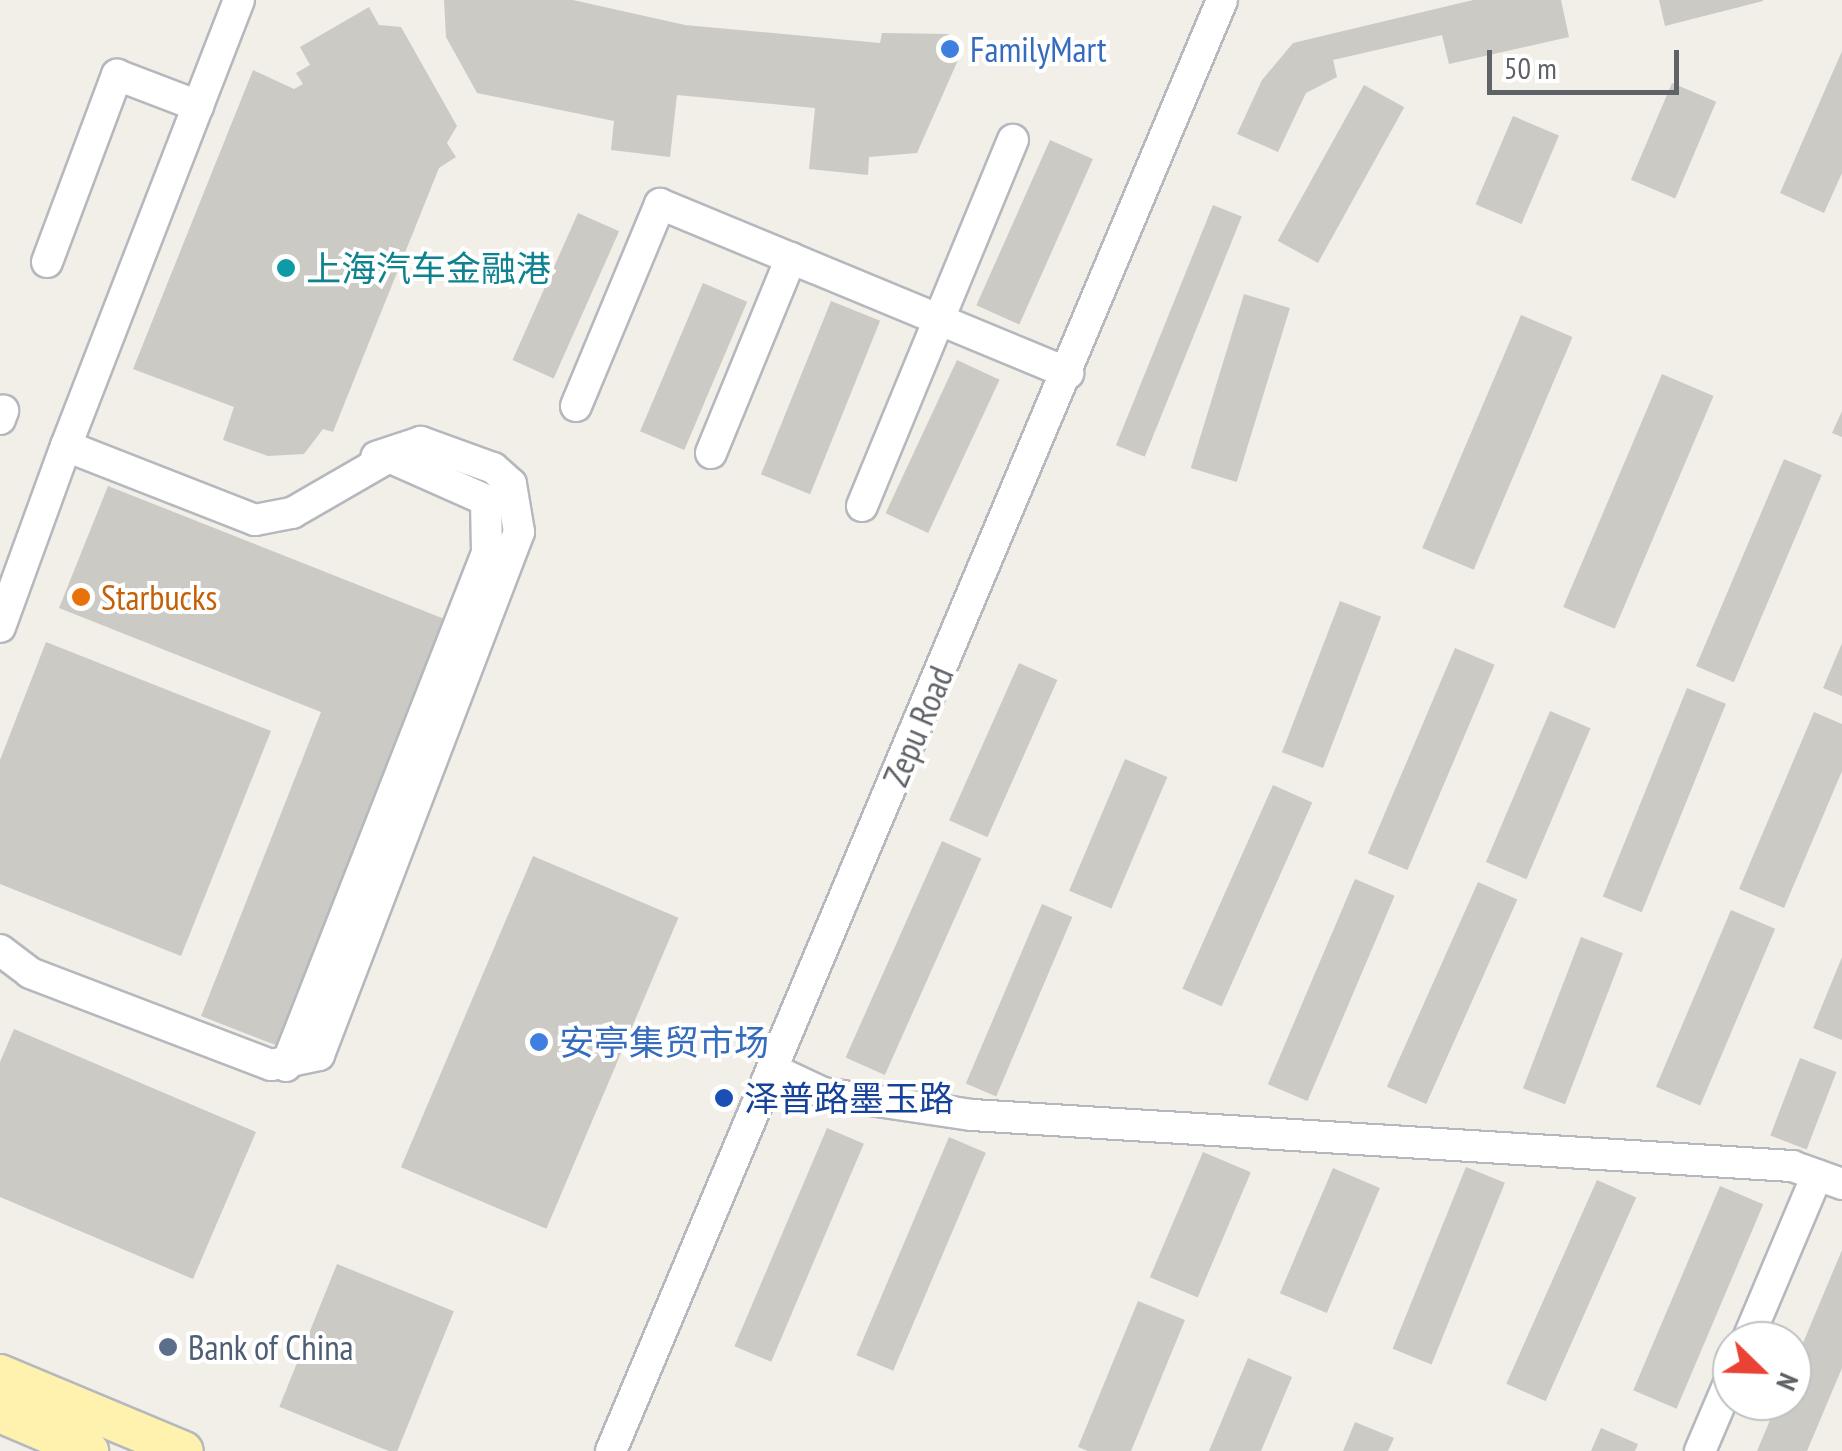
<!DOCTYPE html>
<meta charset="utf-8">
<style>
body{margin:0}
#map{position:relative;width:1842px;height:1451px;overflow:hidden;background:#f1efe8;font-family:"PT Sans Narrow","Noto Sans SC",sans-serif}
div>[style]{position:absolute}
.building>*{inset:0;background:#cccac5;transform-origin:0 0}
.roads{filter:drop-shadow(2px 0 #b5b8bc) drop-shadow(-2px 0 #b5b8bc) drop-shadow(0 2px #b5b8bc) drop-shadow(0 -2px #b5b8bc)}
.minor>*{height:30px;margin:-15px;padding:0 15px;transform-origin:15px;border-radius:15px;background:#fff}
.major>*{height:38px;margin:-19px;padding:0 19px;transform-origin:19px;border-radius:19px;background:#fff2af}
.dots>*{width:28px;height:28px;translate:-50% -50%;box-sizing:border-box;border:5px solid #fff;border-radius:50%}
span{translate:-50% -50%;white-space:nowrap;text-align:center;line-height:1.15;-webkit-text-stroke:8px #fff;paint-order:stroke}
.shop-label{font-size:35px;color:#366cbe}
.left{translate:0 -50%;text-align:left}
.culture-label{font-size:35px;color:#0d838f}
.food-label{font-size:35px;color:#c56008}
.street-label{font-size:35px;color:#5f6368}
.transit-label{font-size:35px;color:#164399}
.service-label{font-size:35px;color:#4e5e75}
.north{position:absolute;left:1712px;top:1321px;width:100px;height:100px;box-sizing:border-box;background:#fff;border:2px solid #bfc1c3;border-radius:50%;rotate:113deg;font-size:28px;font-weight:700;line-height:40px;text-align:center;color:#5f6368}
.north::after{content:'';display:block;margin:auto;width:35px;height:45px;background:#ea4335;clip-path:polygon(50% 0,100% 100%,50% 72%,0 100%)}
.scale{position:absolute;left:1487px;top:50px;width:192px;height:45px;box-sizing:border-box;border:5px solid #5f6368;border-top:0;padding-left:12px;font-size:30px;line-height:35px;white-space:nowrap;color:#5f6368;-webkit-text-stroke:8px #fff;paint-order:stroke}
</style>
<div id="map">
<div class="building">
<i style="clip-path:polygon(444px 0,573px 0,685px 25px,880px 43px,882px 33px,948px 34px,962px 51px,917px 153px,869px 157px,868px 175px,809px 169px,815px 108px,677px 95px,670px 157px,611px 150px,614px 121px,477px 93px,446px 37px)"></i>
<i style="clip-path:polygon(1473px 0,1561px 0,1569px 37px,1449px 64px,1442px 35px,1333px 60px,1337px 77px,1306px 93px,1278px 152px,1237px 134px,1262px 80px,1293px 43px)"></i>
<i style="clip-path:polygon(1659px 0,1763px 0,1763px 1px,1665px 26px)"></i>
<i style="clip-path:polygon(369px 7px,379px 25px,401px 27px,457px 126px,447px 143px,456px 157px,439px 168px,333px 432px,323px 429px,304px 454px,268px 456px,223px 440px,234px 407px,133px 369px,253px 70px,294px 89px,303px 84px,296px 73px,310px 65px,300px 47px)"></i>
<i style="clip-path:polygon(1842px 51px,1842px 173px,1824px 213px,1780px 193px)"></i>
<i style="left:1672px;top:83px;width:48px;height:105px;rotate:23deg"></i>
<i style="left:1364px;top:85px;width:46px;height:178px;rotate:29deg"></i>
<i style="left:1513px;top:116px;width:50px;height:96px;rotate:23deg"></i>
<i style="left:1050px;top:140px;width:47px;height:181px;rotate:24deg"></i>
<i style="left:1213px;top:205px;width:31px;height:259px;rotate:22deg"></i>
<i style="left:578px;top:213px;width:45px;height:161px;rotate:24deg"></i>
<i style="left:703px;top:283px;width:48px;height:161px;rotate:23deg"></i>
<i style="left:1244px;top:294px;width:48px;height:182px;rotate:17deg"></i>
<i style="left:831px;top:301px;width:53px;height:187px;rotate:22deg"></i>
<i style="left:1521px;top:315px;width:56px;height:253px;rotate:23deg"></i>
<i style="left:957px;top:360px;width:47px;height:169px;rotate:25deg"></i>
<i style="left:1662px;top:374px;width:56px;height:253px;rotate:23deg"></i>
<i style="clip-path:polygon(1842px 411px,1842px 437px,1832px 433px)"></i>
<i style="left:1784px;top:459px;width:41px;height:225px;rotate:23deg"></i>
<i style="clip-path:polygon(108px 486px,447px 620px,278px 1046px,201px 1016px,321px 712px,59px 608px)"></i>
<i style="left:1340px;top:601px;width:44px;height:162px;rotate:21deg"></i>
<i style="clip-path:polygon(46px 642px,271px 731px,181px 956px,0 884px,0 760px)"></i>
<i style="clip-path:polygon(1842px 643px,1842px 696px,1823px 688px)"></i>
<i style="left:1455px;top:648px;width:43px;height:223px;rotate:23deg"></i>
<i style="left:1019px;top:663px;width:42px;height:172px;rotate:24deg"></i>
<i style="left:1687px;top:688px;width:42px;height:225px;rotate:22deg"></i>
<i style="left:1550px;top:711px;width:44px;height:164px;rotate:23deg"></i>
<i style="clip-path:polygon(1814px 712px,1842px 724px,1842px 771px,1784px 908px,1739px 889px)"></i>
<i style="left:1125px;top:759px;width:46px;height:143px;rotate:23deg"></i>
<i style="left:1273px;top:785px;width:43px;height:223px;rotate:24deg"></i>
<i style="left:942px;top:841px;width:43px;height:237px;rotate:24deg"></i>
<i style="left:533px;top:856px;width:158px;height:338px;rotate:23deg"></i>
<i style="left:1355px;top:879px;width:43px;height:223px;rotate:23deg"></i>
<i style="left:1478px;top:882px;width:43px;height:224px;rotate:24deg"></i>
<i style="left:1042px;top:904px;width:33px;height:195px;rotate:23deg"></i>
<i style="left:1731px;top:910px;width:48px;height:192px;rotate:23deg"></i>
<i style="left:1581px;top:937px;width:45px;height:162px;rotate:21deg"></i>
<i style="clip-path:polygon(1842px 957px,1842px 1040px,1813px 1028px)"></i>
<i style="clip-path:polygon(14px 1029px,256px 1132px,193px 1279px,0 1197px,0 1062px)"></i>
<i style="left:1800px;top:1058px;width:39px;height:83px;rotate:21deg"></i>
<i style="left:827px;top:1128px;width:40px;height:237px;rotate:23deg"></i>
<i style="left:949px;top:1137px;width:40px;height:237px;rotate:23deg"></i>
<i style="left:1203px;top:1152px;width:52px;height:136px;rotate:23deg"></i>
<i style="left:1466px;top:1167px;width:42px;height:196px;rotate:22deg"></i>
<i style="left:1333px;top:1168px;width:51px;height:136px;rotate:23deg"></i>
<i style="left:1597px;top:1180px;width:43px;height:223px;rotate:24deg"></i>
<i style="left:1720px;top:1186px;width:47px;height:222px;rotate:23deg"></i>
<i style="clip-path:polygon(1842px 1250px,1842px 1368px,1807px 1451px,1757px 1451px,1778px 1401px,1792px 1401px,1792px 1369px)"></i>
<i style="left:337px;top:1264px;width:126px;height:154px;rotate:22deg"></i>
<i style="clip-path:polygon(1138px 1301px,1185px 1320px,1131px 1451px,1088px 1451px,1078px 1447px)"></i>
<i style="clip-path:polygon(1248px 1358px,1292px 1377px,1261px 1451px,1209px 1451px)"></i>
<i style="clip-path:polygon(1355px 1422px,1394px 1438px,1388px 1451px,1343px 1451px)"></i>
<i style="clip-path:polygon(1601px 1428px,1638px 1444px,1635px 1451px,1591px 1451px)"></i>
</div>
<div class="roads">
<div class="minor">
<i style="left:47px;top:262px;width:200px;rotate:-69.5deg"></i>
<i style="left:117px;top:75px;width:87px;rotate:20.9deg"></i>
<i style="left:576px;top:406px;width:219px;rotate:-67.4deg"></i>
<i style="left:660px;top:204px;width:442px;rotate:22.5deg"></i>
<i style="left:0;top:419px;width:9px;rotate:-69deg"></i>
<i style="left:66px;top:446px;width:478px;rotate:-68.8deg"></i>
<i style="left:711px;top:453px;width:211px;rotate:-67.7deg"></i>
<i style="left:862px;top:506px;width:396px;rotate:-67.6deg"></i>
<i style="left:0;top:627px;width:193px;rotate:-70deg"></i>
<i style="left:66px;top:446px;width:203px;rotate:21.4deg"></i>
<i style="left:255px;top:520px;width:38px;rotate:-11deg"></i>
<i style="left:292px;top:513px;width:112px;rotate:-30deg"></i>
<i style="left:389px;top:457px;width:106px;rotate:23.9deg"></i>
<i style="left:486px;top:500px;width:53px;rotate:88.9deg"></i>
<i style="left:487px;top:553px;width:551px;rotate:111.4deg"></i>
<i style="left:0;top:950px;width:38px;rotate:37deg"></i>
<i style="left:30px;top:973px;width:258px;rotate:20.9deg"></i>
<i style="left:271px;top:1065px;width:49px;rotate:-11.8deg"></i>
<i style="left:319px;top:1055px;width:560px;rotate:-69.07deg"></i>
<i style="left:519px;top:532px;width:49px;rotate:-99.5deg"></i>
<i style="left:511px;top:484px;width:24px;rotate:-138deg"></i>
<i style="left:493px;top:468px;width:77px;rotate:-160.1deg"></i>
<i style="left:421px;top:442px;width:47px;rotate:161.6deg"></i>
<i style="left:772px;top:1069px;width:56px;rotate:25.2deg"></i>
<i style="left:823px;top:1093px;width:151px;rotate:8.4deg"></i>
<i style="left:972px;top:1115px;width:822px;rotate:3.56deg"></i>
<i style="left:1792px;top:1166px;width:53px;rotate:19.8deg"></i>
<i style="left:1747px;top:1341px;width:180px;rotate:-67.1deg"></i>
<i style="left:611px;top:1451px;width:1574px;rotate:-67.16deg"></i>
<i style="left:1700px;top:1451px;width:82px;rotate:-66.9deg"></i>
</div>
<div class="major">
<i style="left:0;top:1374px;width:199px;rotate:22.7deg"></i>
<i style="left:0;top:1413px;width:97px;rotate:23.1deg"></i>
</div>
</div>
<div class="dots">
<i style="left:950px;top:49px;background:#3f7fe0"></i>
<i style="left:286px;top:268px;background:#0f9aa8"></i>
<i style="left:81px;top:597px;background:#e8710a"></i>
<i style="left:539px;top:1042px;background:#3f7fe0"></i>
<i style="left:724px;top:1098px;background:#1a4fb4"></i>
<i style="left:168px;top:1347px;background:#5c6f8a"></i>
</div>
<div class="shop-label">
<span class="left" style="left:970px;top:49px">FamilyMart</span>
<span class="left" style="left:559px;top:1042px">安亭集贸市场</span>
</div>
<div class="culture-label">
<span class="left" style="left:306px;top:268px">上海汽车金融港</span>
</div>
<div class="food-label">
<span class="left" style="left:101px;top:597px">Starbucks</span>
</div>
<div class="street-label">
<span style="left:918px;top:726px;rotate:-67deg">Zepu Road</span>
</div>
<div class="transit-label">
<span class="left" style="left:744px;top:1098px">泽普路墨玉路</span>
</div>
<div class="service-label">
<span class="left" style="left:188px;top:1347px">Bank of China</span>
</div>
<div class="north">N</div>
<div class="scale">50 m</div>
</div>
